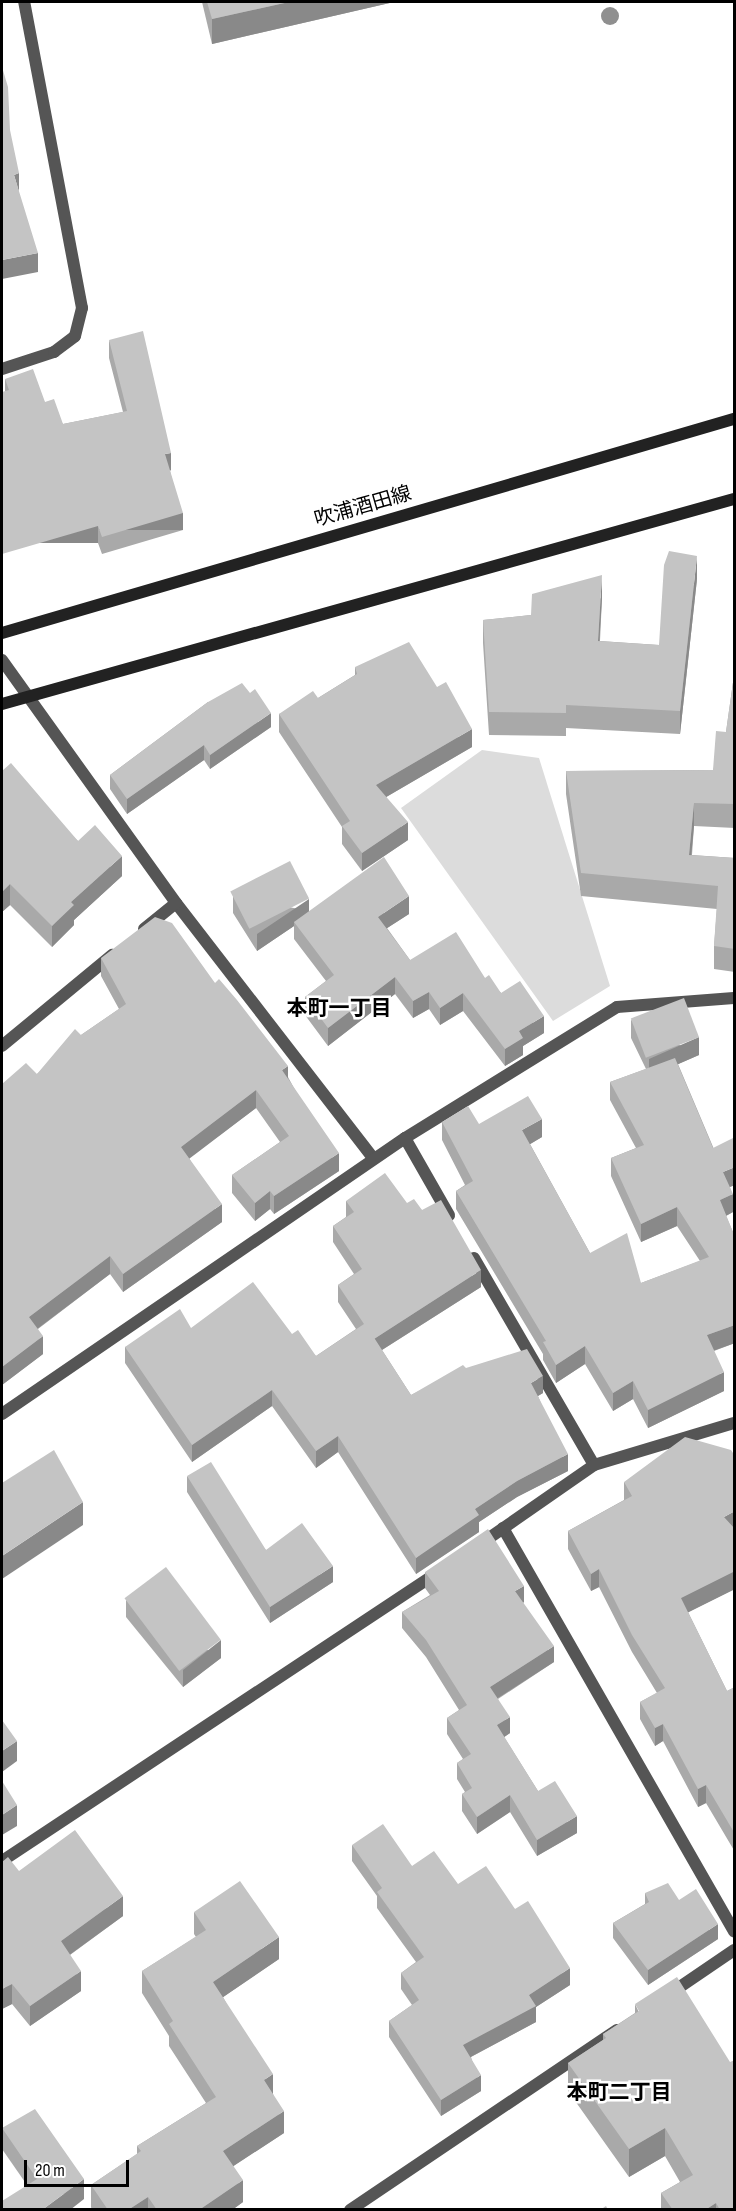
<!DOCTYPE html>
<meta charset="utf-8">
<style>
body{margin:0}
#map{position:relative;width:736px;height:2211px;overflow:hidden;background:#fff;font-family:"Sofia Sans Condensed","Noto Sans JP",sans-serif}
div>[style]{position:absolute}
.green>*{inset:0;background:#dcdcdc}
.minor>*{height:12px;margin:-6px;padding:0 6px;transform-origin:6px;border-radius:6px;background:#555}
.secondary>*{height:12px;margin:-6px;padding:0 6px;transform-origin:6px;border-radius:6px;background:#222}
.trees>*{width:18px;height:18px;margin:-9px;border-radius:50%;background:#8f8f8f}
.wall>*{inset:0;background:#a9a9a9}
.shaded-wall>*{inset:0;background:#898989;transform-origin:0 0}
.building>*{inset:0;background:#c4c4c4;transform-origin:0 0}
span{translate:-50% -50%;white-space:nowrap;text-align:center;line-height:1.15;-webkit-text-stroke:5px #fff;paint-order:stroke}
.street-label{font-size:20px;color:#000}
.neighbourhood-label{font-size:21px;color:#000;font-weight:700}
.frame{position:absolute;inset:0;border:3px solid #000;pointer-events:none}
.scale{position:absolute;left:24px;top:2160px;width:105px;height:27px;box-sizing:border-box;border:3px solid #000;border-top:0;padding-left:8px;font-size:18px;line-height:21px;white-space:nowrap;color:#000;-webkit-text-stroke:4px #fff;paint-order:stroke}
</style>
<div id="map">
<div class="green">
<i style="clip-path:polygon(482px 750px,539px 758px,610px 986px,553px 1021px,401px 808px)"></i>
</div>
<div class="minor">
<i style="left:2px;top:369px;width:55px;rotate:-18.1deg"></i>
<i style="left:54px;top:352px;width:26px;rotate:-37deg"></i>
<i style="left:75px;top:336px;width:29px;rotate:-76deg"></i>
<i style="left:82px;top:308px;width:311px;rotate:-100.7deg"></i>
<i style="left:2px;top:660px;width:299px;rotate:54.4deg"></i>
<i style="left:176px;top:903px;width:321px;rotate:52.3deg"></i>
<i style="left:144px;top:929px;width:41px;rotate:-39.1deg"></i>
<i style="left:2px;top:1046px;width:143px;rotate:-39.6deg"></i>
<i style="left:405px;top:1138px;width:249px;rotate:-31.7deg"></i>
<i style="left:617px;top:1007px;width:117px;rotate:-4.4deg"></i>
<i style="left:474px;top:1258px;width:239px;rotate:59.9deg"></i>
<i style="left:2px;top:1414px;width:488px;rotate:-34.4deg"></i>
<i style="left:405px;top:1138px;width:89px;rotate:60.3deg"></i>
<i style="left:503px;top:1528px;width:465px;rotate:60.2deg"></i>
<i style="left:479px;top:1545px;width:140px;rotate:-34.8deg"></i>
<i style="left:594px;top:1465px;width:146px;rotate:-16.7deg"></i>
<i style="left:2px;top:1861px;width:522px;rotate:-33.51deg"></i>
<i style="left:668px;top:1995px;width:80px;rotate:-34.3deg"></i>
<i style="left:350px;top:2210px;width:322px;rotate:-34deg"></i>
</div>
<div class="secondary">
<i style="left:2px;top:633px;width:763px;rotate:-16.3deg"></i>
<i style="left:2px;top:704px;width:760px;rotate:-15.65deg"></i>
</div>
<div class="trees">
<i style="left:610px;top:16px"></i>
</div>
<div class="wall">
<i style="clip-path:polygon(202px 2px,394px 2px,212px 44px)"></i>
<i style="clip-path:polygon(109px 340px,171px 470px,170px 471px,183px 530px,102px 554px,98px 543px,5px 391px,5px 379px,45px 402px,63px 424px,123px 412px,109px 358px)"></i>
<i style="clip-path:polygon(697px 579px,680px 734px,566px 728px,566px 736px,489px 735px,483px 643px,483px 620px,531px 615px,602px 598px,600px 641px,659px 645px)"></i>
<i style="clip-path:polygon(355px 667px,472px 747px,386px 797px,408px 840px,362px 871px,342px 844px,342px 827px,279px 732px,279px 714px,318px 698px,355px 675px)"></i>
<i style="clip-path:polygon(735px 668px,735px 828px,694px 826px,692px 855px,735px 858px,735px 972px,714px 969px,714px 946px,717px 909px,581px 896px,566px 794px,566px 771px,713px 770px,726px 732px)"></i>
<i style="clip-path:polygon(208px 702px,271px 727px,210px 769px,204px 760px,127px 814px,110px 789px,110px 775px)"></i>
<i style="clip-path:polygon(2px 771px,78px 841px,122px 876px,74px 920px,74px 925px,52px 947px,10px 905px,2px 912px)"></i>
<i style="clip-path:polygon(233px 896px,309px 911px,409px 914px,387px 928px,410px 960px,485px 978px,544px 1033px,523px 1046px,523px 1055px,505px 1066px,463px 1011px,440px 1025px,429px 1009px,413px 1018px,395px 994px,328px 1046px,305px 1015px,305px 997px,326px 981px,294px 939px,294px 926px,257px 951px,233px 913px)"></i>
<i style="clip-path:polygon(101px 958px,215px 983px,288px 1077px,339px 1171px,274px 1214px,270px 1209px,255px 1221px,232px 1193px,232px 1175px,280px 1142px,256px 1108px,189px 1158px,222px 1222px,123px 1292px,110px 1274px,38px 1329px,43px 1354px,2px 1385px,2px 1084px,37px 1074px,81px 1035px,119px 1009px,101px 976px)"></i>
<i style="clip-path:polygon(631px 1020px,699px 1055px,678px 1064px,730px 1187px,733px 1212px,726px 1216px,735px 1237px,735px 1343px,714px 1351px,724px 1391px,648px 1428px,633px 1399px,613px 1411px,585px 1364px,556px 1383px,543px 1360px,543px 1354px,456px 1209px,456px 1191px,465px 1185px,442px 1140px,442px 1122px,479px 1124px,542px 1137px,530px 1144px,590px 1253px,641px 1283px,700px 1261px,677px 1226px,641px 1242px,611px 1176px,611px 1158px,636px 1148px,610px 1100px,610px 1082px,646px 1069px,631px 1038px)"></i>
<i style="clip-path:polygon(346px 1201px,407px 1203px,422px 1210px,481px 1287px,382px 1350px,411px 1395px,466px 1368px,543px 1393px,538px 1396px,568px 1471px,517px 1497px,479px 1522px,479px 1532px,416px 1574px,338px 1452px,316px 1468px,272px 1406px,192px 1462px,125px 1363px,125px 1347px,191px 1328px,292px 1334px,316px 1356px,356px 1329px,338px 1302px,338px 1285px,354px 1274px,333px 1242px,333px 1226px,346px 1217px)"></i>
<i style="clip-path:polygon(187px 1476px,266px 1550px,333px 1582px,270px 1623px,187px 1492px)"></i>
<i style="clip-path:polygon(624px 1482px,735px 1529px,735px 1589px,688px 1612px,727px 1691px,735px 1687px,735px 1852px,706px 1803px,698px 1807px,663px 1741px,655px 1746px,640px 1719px,640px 1702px,657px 1693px,632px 1652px,599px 1587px,591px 1591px,568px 1549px,568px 1531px,624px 1500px)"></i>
<i style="clip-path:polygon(425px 1572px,524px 1602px,523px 1603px,554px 1662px,498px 1699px,510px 1733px,504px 1737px,538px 1791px,577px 1833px,537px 1856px,510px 1812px,477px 1834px,462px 1811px,462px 1794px,465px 1792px,457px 1779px,457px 1763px,463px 1759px,447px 1734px,447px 1718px,459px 1710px,426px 1657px,402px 1628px,402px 1612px,430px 1595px,425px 1588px)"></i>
<i style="clip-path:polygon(126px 1600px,221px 1658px,183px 1687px,126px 1617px)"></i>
<i style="clip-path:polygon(352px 1845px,412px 1866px,515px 1909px,570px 1985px,536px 2007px,536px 2022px,471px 2057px,481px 2091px,441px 2116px,389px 2037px,389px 2021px,412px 2005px,401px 1989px,401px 1973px,416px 1962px,377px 1908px,377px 1896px,352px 1861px)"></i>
<i style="clip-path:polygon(19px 1871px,123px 1916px,70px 1955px,81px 1991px,30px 2026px,12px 2004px,2px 2009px)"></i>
<i style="clip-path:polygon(645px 1893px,679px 1900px,718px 1939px,648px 1985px,613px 1938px,613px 1923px,645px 1904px)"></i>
<i style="clip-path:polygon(194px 1912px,279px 1959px,223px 1997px,273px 2094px,284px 2133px,233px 2166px,243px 2202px,232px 2210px,92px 2210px,91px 2207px,91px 2185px,137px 2154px,137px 2146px,206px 2103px,169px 2046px,169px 2036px,142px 1993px,142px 1971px,196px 1937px,194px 1934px)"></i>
<i style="clip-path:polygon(635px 2004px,735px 2210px,661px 2210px,661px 2193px,680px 2182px,665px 2156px,629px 2177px,568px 2091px,568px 2063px,603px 2040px,603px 2034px,635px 2013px)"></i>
<i style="clip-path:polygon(2px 2128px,84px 2199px,27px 2185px,2px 2149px)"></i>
</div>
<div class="shaded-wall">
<i style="clip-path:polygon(289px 2px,394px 2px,212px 44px,212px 19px)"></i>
<i style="clip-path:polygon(19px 173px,19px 192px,14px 175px)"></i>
<i style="clip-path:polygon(38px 253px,38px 272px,2px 279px,2px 260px)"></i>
<i style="clip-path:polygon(171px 453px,171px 470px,165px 472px,165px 454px)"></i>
<i style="left:183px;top:513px;width:17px;height:84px;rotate:90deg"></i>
<i style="left:98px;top:526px;width:17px;height:100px;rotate:90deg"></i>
<i style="clip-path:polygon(697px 556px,697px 579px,680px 734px,680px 711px)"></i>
<i style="clip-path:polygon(602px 575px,602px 598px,598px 663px,598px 641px)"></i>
<i style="clip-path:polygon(271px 713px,271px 727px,210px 769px,210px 755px)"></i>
<i style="clip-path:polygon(472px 729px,472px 747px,376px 803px,376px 785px)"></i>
<i style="clip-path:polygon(204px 745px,204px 760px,127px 814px,127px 799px)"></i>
<i style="clip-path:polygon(694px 803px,694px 826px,689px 878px,689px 855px)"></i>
<i style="clip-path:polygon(408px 822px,408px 840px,362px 871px,362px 853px)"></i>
<i style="clip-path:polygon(122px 856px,122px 876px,74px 920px,74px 925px,52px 947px,52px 926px,71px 902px)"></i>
<i style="clip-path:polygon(10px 884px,10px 905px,2px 912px,2px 892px)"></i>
<i style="clip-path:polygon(409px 896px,409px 914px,378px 934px,378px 917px)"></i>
<i style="clip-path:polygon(309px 899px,309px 917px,294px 922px,294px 926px,257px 951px,257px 934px)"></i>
<i style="clip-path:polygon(395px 977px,395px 994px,328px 1046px,328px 1028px)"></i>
<i style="clip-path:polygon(429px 992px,429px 1009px,413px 1018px,413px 1001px)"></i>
<i style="clip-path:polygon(463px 993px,463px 1011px,440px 1025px,440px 1008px)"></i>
<i style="clip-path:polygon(544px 1016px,544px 1033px,523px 1046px,523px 1055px,505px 1066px,505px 1049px,519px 1031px)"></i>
<i style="clip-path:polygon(699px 1037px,699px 1055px,649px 1077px,649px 1059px)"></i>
<i style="clip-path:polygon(288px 1066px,288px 1084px,282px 1070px)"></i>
<i style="clip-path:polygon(256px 1090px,256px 1108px,181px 1165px,181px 1147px)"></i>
<i style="clip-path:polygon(542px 1119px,542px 1137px,522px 1149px,522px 1130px)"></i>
<i style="clip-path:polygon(339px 1153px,339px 1171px,274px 1214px,274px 1196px)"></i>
<i style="clip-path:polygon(735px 1167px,735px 1185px,723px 1190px,723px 1172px)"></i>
<i style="clip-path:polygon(270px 1191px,270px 1209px,255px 1221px,255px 1203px)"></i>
<i style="clip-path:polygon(733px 1194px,733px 1212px,720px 1219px,720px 1200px)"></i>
<i style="clip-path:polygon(222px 1204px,222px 1222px,123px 1292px,123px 1274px)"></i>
<i style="clip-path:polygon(677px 1207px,677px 1226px,641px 1242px,641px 1224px)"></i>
<i style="clip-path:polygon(110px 1256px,110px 1274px,29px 1335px,29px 1317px)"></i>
<i style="clip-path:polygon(481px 1270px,481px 1287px,374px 1355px,374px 1339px)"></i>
<i style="clip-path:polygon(735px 1325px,735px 1343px,707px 1353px,707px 1335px)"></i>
<i style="clip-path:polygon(43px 1336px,43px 1354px,2px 1385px,2px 1367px)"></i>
<i style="clip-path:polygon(585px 1346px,585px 1364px,556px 1383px,556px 1365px)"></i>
<i style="clip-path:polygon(724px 1372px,724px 1391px,648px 1428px,648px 1410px)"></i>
<i style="clip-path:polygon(543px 1376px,543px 1393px,531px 1400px,531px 1383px)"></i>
<i style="clip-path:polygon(633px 1381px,633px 1399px,613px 1411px,613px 1393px)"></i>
<i style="clip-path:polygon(272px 1390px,272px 1406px,192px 1462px,192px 1445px)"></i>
<i style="clip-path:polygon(338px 1436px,338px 1452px,316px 1468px,316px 1451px)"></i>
<i style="clip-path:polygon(568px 1454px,568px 1471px,517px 1497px,479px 1522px,479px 1532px,416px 1574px,416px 1558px,475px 1509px,517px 1481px)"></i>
<i style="clip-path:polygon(83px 1502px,83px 1525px,2px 1579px,2px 1556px)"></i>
<i style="clip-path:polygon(735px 1511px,735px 1528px,724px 1534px,724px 1517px)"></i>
<i style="clip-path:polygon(333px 1566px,333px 1582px,270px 1623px,270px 1607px)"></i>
<i style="clip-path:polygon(599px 1569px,599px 1587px,591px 1591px,591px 1574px)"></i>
<i style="clip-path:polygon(735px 1571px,735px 1589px,681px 1616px,681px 1598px)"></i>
<i style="clip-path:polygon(524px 1586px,524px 1602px,515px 1608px,515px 1591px)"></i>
<i style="clip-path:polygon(221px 1640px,221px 1658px,183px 1687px,183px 1670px)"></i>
<i style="clip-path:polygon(554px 1646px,554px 1662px,490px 1703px,490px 1687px)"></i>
<i style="clip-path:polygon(510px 1717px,510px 1733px,497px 1742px,497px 1725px)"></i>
<i style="clip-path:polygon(663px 1724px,663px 1741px,655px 1746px,655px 1728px)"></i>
<i style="clip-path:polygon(17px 1741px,17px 1761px,2px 1772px,2px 1751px)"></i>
<i style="clip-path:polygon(706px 1785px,706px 1803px,698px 1807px,698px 1789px)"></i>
<i style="clip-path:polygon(510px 1795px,510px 1812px,477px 1834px,477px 1817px)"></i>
<i style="clip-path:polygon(17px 1805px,17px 1826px,2px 1835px,2px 1815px)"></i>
<i style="clip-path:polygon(577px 1816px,577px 1833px,537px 1856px,537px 1840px)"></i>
<i style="clip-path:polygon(123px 1896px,123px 1916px,61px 1961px,61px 1941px)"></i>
<i style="clip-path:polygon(718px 1924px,718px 1939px,648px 1985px,648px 1970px)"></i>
<i style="clip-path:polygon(279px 1937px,279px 1959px,213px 2004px,213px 1982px)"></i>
<i style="clip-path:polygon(570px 1968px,570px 1985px,536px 2007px,536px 2022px,463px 2061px,463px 2045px,529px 1995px)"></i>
<i style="clip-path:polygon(81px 1971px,81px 1991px,30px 2026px,30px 2006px)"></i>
<i style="clip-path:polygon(12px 1984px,12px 2004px,2px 2009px,2px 1989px)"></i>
<i style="clip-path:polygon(273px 2074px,273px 2096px,264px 2080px)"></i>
<i style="clip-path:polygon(481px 2075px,481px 2091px,441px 2116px,441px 2100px)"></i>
<i style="clip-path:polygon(284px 2111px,284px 2133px,223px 2173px,223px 2151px)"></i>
<i style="clip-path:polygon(665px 2128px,665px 2156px,629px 2177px,629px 2149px)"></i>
<i style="clip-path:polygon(84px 2179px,84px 2199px,70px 2210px,42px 2210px)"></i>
<i style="clip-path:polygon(243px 2180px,243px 2202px,232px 2210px,199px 2210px)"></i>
<i style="clip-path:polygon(148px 2197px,148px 2210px,128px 2210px)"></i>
<i style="clip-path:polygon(716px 2203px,716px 2210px,705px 2210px)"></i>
</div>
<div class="building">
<i style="clip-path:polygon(207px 2px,289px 2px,212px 19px)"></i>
<i style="clip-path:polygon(2px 67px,8px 87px,10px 130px,19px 173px,14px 175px,38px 253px,2px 260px)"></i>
<i style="clip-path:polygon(143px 331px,171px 453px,165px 454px,183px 513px,102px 537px,98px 526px,2px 554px,2px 392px,9px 390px,5px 379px,33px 369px,45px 402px,54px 399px,63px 424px,127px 411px,109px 340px)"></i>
<i style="clip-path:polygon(669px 551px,697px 556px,680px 711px,566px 705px,566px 713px,489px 712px,483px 620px,531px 615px,532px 594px,602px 575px,598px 641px,659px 645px,664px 565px)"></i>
<i style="clip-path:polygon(409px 642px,437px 687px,446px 682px,472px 729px,376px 785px,408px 822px,362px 853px,342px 826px,350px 821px,279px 714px,313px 691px,318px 698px,357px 674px,355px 667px)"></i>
<i style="clip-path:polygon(735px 668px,735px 804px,694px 803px,689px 855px,735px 858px,735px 949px,714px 946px,718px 886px,581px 873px,566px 771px,713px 770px,716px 731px,726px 732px)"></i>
<i style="clip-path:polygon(242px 683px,250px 693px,255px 689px,271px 713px,210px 755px,204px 745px,127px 799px,110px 775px,208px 702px)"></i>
<i style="clip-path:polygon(11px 763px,78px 841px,95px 825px,122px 856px,71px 902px,74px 905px,52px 926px,10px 884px,2px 892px,2px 771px)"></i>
<i style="clip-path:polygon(384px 857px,409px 896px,378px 917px,410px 960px,456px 932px,485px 978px,489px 975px,501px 993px,520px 981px,544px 1016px,519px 1031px,523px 1038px,505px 1049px,463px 993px,440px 1008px,429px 992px,413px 1001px,395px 977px,328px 1028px,305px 997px,334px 975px,294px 922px)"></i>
<i style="left:290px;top:861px;width:42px;height:67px;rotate:63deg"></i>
<i style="clip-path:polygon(155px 917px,172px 923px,215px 983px,219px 979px,237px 1000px,288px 1066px,282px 1070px,339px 1153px,274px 1196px,270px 1191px,255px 1203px,232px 1175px,289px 1136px,256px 1090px,181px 1147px,222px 1204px,123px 1274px,110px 1256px,29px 1317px,43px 1336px,2px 1367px,2px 1084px,26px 1063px,37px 1074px,75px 1029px,81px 1035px,126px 1004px,101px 958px)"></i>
<i style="left:684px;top:998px;width:42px;height:57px;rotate:69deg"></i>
<i style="clip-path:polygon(675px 1058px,713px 1148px,735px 1137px,735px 1167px,723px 1172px,733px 1194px,720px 1200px,735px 1237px,735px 1272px,733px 1273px,735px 1278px,735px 1325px,707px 1335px,724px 1372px,648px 1410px,633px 1381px,613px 1393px,585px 1346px,556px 1365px,543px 1342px,546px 1341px,456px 1191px,473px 1181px,442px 1122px,468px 1106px,479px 1124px,528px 1096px,542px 1119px,522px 1130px,590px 1253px,627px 1233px,641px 1283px,709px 1257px,677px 1207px,641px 1224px,611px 1158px,644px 1145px,610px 1082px)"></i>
<i style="clip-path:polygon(385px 1173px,407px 1203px,414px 1199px,422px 1210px,441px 1200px,481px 1270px,374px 1339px,373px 1336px,411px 1395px,463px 1365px,466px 1368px,527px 1349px,543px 1376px,531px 1383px,568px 1454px,517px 1481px,475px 1509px,479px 1515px,416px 1558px,338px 1436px,316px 1451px,272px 1390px,192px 1445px,125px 1347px,180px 1309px,191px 1328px,253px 1282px,292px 1334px,298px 1330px,316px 1356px,364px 1324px,338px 1285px,362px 1269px,333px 1226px,354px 1212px,346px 1201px)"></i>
<i style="clip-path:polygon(685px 1437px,731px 1450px,735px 1456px,735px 1511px,724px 1517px,735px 1529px,735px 1571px,681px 1598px,727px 1691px,735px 1687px,735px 1834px,706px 1785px,698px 1789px,663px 1724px,655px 1728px,640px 1702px,665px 1688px,632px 1635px,599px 1569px,591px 1574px,568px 1531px,632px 1496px,624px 1482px)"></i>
<i style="clip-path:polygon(54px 1450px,83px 1502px,2px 1556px,2px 1483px)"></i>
<i style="clip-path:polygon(211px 1462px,266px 1550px,302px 1523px,333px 1566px,270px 1607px,187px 1476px)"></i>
<i style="clip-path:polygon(488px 1529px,524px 1586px,515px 1591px,554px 1646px,490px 1687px,510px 1717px,497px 1725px,538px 1791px,555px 1781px,577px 1816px,537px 1840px,510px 1795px,477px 1817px,462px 1794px,472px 1788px,457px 1763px,471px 1754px,447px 1718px,467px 1705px,426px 1640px,402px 1612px,439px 1591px,425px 1572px)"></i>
<i style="left:166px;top:1567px;width:91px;height:52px;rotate:53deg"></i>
<i style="clip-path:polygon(2px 1720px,17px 1741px,2px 1751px)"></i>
<i style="clip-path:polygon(2px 1781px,17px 1805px,2px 1815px)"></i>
<i style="clip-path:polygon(383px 1824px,412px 1866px,434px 1851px,458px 1884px,486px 1866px,515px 1909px,528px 1901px,570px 1968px,529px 1995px,536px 2006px,463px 2045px,481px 2075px,441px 2100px,389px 2021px,419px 2000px,401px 1973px,424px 1957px,377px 1892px,382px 1888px,352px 1845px)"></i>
<i style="clip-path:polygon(75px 1830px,123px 1896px,61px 1941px,81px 1971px,30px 2006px,12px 1984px,2px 1989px,2px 1862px,8px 1857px,19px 1871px)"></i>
<i style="clip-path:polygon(240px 1881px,279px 1937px,213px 1982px,273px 2074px,264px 2080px,284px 2111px,223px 2151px,243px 2180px,199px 2210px,157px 2210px,148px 2197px,128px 2210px,108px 2210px,91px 2185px,141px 2151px,137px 2146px,216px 2097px,169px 2024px,173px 2021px,142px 1971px,206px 1930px,194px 1912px)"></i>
<i style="clip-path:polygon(668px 1883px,679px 1900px,696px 1889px,718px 1924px,648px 1970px,613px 1923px,649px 1902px,645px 1893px)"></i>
<i style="clip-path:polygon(677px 1977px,730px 2062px,735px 2060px,735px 2210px,720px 2210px,716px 2203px,705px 2210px,673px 2210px,661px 2193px,693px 2175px,665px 2128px,629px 2149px,568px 2063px,606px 2038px,603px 2034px,639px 2011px,635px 2004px)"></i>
<i style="clip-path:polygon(35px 2109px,84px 2179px,42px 2210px,2px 2210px,2px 2201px,37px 2179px,2px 2128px)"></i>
<i style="clip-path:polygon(606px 2206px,608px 2210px,600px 2210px)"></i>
</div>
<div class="street-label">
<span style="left:363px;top:507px;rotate:-16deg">吹浦酒田線</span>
</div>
<div class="neighbourhood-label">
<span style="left:339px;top:1009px">本町一丁目</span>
<span style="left:619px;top:2093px">本町二丁目</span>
</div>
<div class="frame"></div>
<div class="scale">20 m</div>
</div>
